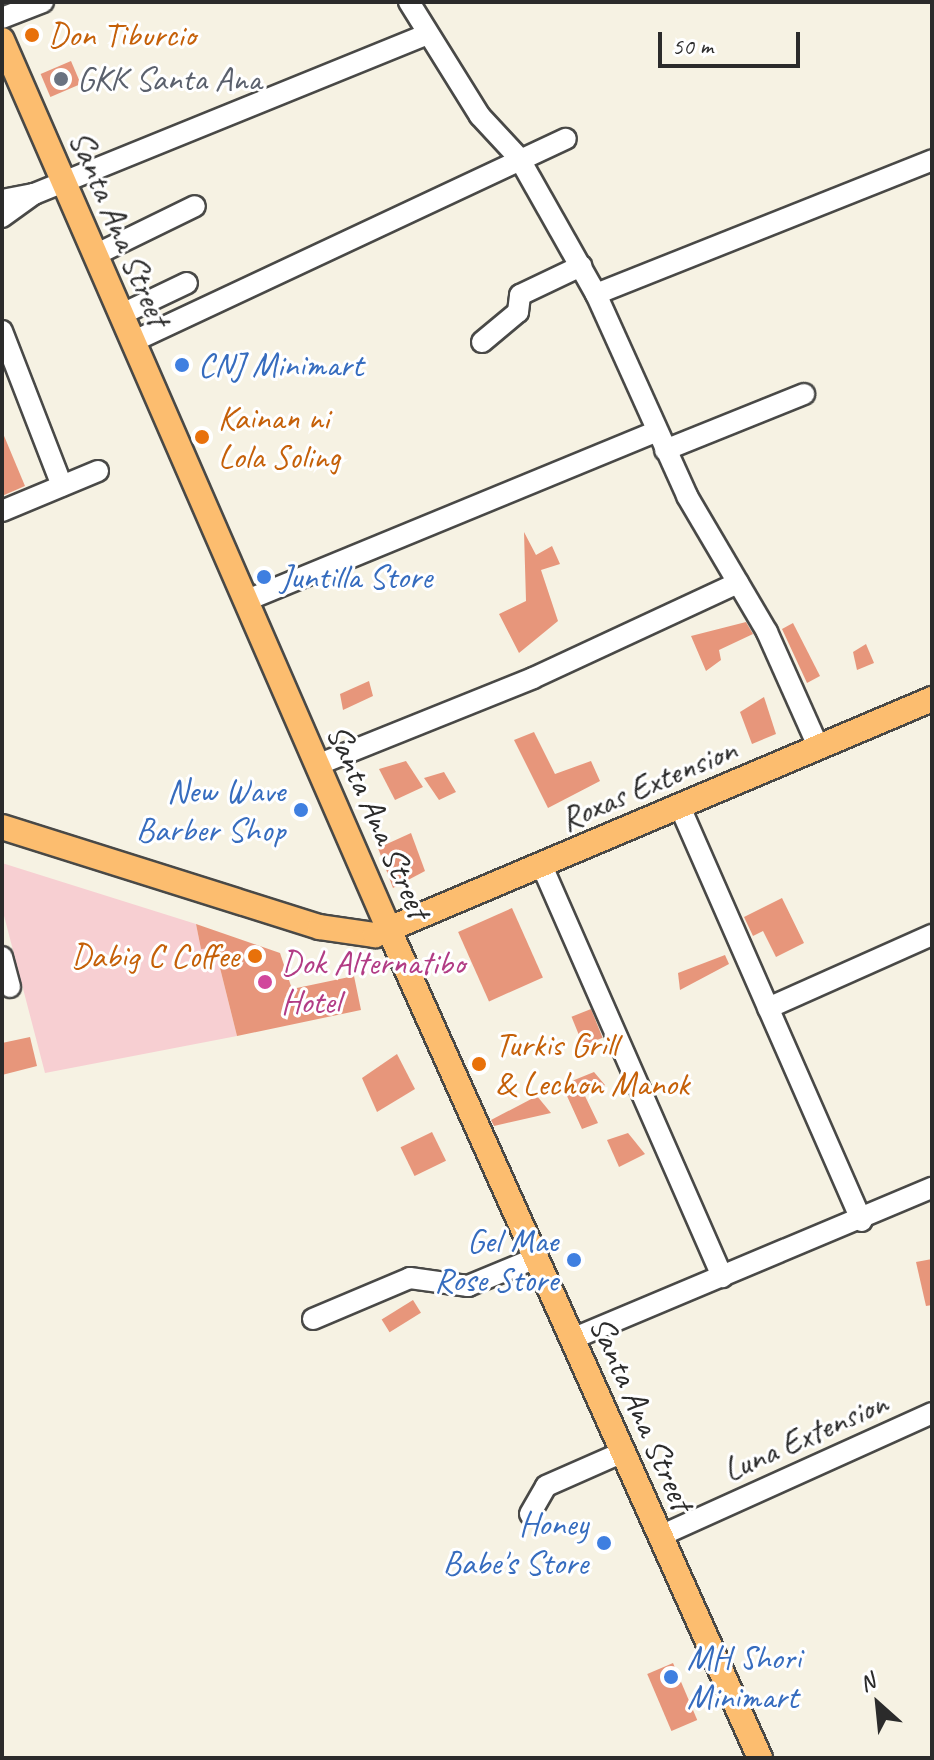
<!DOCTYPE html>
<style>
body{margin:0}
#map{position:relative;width:934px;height:1760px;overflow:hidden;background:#f6f2e3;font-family:Caveat,sans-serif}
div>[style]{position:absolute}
.built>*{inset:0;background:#f7cfd2}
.building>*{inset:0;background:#e7967b;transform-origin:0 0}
.roads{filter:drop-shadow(2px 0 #494947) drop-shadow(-2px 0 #494947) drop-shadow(0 2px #494947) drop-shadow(0 -2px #494947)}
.minor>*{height:20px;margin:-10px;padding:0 10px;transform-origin:10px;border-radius:10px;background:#fff}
.major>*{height:24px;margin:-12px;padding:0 12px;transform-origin:12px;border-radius:12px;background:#fcbd6f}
.dots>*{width:22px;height:22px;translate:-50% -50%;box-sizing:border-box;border:4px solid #fff;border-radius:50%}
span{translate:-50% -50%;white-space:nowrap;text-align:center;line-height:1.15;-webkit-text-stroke:6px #fff;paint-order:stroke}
.food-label{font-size:34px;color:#c56008}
.left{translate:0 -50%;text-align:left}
.right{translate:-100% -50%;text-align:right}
.worship-label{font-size:34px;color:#5b616d}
.street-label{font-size:34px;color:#2b2b2b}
.shop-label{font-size:34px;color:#366cbe}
.hotel-label{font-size:34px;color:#b23c85}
.frame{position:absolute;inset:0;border:4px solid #2b2b2b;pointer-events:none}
.north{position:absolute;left:838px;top:1664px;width:80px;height:80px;-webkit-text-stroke:6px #fff;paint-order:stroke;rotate:333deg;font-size:22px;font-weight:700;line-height:32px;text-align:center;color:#2b2b2b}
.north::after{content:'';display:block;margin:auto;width:28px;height:36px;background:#2b2b2b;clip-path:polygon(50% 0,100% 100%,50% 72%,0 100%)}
.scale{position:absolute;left:658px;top:32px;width:142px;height:36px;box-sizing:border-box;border:4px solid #2b2b2b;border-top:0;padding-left:10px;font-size:24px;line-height:28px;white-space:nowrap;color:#2b2b2b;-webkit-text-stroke:6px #fff;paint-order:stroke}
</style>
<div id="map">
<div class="built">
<i style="clip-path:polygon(2px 863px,196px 924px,201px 949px,215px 948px,237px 1036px,45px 1073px,2px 908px)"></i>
</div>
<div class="building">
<i style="left:71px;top:61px;width:25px;height:33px;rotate:67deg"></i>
<i style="clip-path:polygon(2px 431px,25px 486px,2px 496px)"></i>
<i style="clip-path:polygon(524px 532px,536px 555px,552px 546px,560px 564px,541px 570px,558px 621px,519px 653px,499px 614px,526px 601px)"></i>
<i style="clip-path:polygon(746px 622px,753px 634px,719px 650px,721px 660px,706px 671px,691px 636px)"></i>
<i style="clip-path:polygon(793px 623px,820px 676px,807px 683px,782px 629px)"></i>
<i style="clip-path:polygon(866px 644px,874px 663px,857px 670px,853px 652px)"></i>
<i style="clip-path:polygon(369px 681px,373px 696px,343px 710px,340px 694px)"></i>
<i style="clip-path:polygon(764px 697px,776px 734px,752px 744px,740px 712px)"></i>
<i style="clip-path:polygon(534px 732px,555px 774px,591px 761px,600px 781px,548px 808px,514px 740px)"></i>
<i style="clip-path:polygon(406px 761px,423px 787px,395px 800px,379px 769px)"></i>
<i style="clip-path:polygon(444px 772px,456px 792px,439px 800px,424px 778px)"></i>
<i style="clip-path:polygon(411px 833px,425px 871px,393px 888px,378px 848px)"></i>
<i style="clip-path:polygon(782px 898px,804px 943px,776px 957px,763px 931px,753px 936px,744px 917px)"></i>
<i style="left:512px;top:908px;width:76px;height:59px;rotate:66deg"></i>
<i style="clip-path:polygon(196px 924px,280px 953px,292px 989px,354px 976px,361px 1010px,237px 1036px,215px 948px,201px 949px)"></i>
<i style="clip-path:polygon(725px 955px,729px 964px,680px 990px,678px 973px)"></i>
<i style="left:591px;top:1009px;width:31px;height:21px;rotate:68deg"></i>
<i style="clip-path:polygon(30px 1037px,37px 1066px,2px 1075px,2px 1043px)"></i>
<i style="clip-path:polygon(397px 1054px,415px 1089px,377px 1112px,362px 1078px)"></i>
<i style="clip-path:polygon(594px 1072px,605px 1085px,585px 1096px,598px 1123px,582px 1129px,562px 1085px)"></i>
<i style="clip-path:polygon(537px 1096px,551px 1113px,494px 1126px,491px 1120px)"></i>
<i style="left:432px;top:1132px;width:32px;height:35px;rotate:64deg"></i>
<i style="clip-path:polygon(628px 1133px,645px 1154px,619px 1167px,607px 1140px)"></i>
<i style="clip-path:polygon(932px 1259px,932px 1305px,926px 1306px,916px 1262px)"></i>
<i style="left:413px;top:1300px;width:15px;height:37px;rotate:58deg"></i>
<i style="left:673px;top:1663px;width:62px;height:28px;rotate:67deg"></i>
</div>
<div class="roads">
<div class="minor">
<i style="left:409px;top:2px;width:134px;rotate:58.1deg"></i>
<i style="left:480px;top:116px;width:57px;rotate:47.1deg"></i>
<i style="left:519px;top:158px;width:156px;rotate:60.5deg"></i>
<i style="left:596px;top:294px;width:222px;rotate:65.7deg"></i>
<i style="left:687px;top:496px;width:158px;rotate:59.5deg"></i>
<i style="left:767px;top:632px;width:127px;rotate:65.9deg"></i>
<i style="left:2px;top:18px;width:44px;rotate:-21.3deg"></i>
<i style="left:2px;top:200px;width:33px;rotate:-11deg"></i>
<i style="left:34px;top:194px;width:423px;rotate:-22.1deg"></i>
<i style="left:2px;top:217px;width:39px;rotate:-36deg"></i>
<i style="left:95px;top:255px;width:111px;rotate:-26.1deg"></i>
<i style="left:596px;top:294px;width:362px;rotate:-21.7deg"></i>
<i style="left:120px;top:315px;width:74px;rotate:-25.5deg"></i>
<i style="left:2px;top:331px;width:166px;rotate:68.8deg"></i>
<i style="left:132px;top:342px;width:479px;rotate:-25.1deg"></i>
<i style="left:482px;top:342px;width:47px;rotate:-39.8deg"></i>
<i style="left:518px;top:312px;width:17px;rotate:-83deg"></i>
<i style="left:520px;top:295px;width:68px;rotate:-25.4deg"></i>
<i style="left:665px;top:450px;width:150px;rotate:-21.9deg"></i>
<i style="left:2px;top:511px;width:104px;rotate:-22.6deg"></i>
<i style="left:245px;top:601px;width:444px;rotate:-22.4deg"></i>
<i style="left:317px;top:765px;width:233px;rotate:-21.9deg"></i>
<i style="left:533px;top:678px;width:226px;rotate:-24.9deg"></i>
<i style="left:680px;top:807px;width:452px;rotate:66.3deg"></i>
<i style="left:542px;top:866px;width:449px;rotate:66.3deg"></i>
<i style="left:2px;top:957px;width:31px;rotate:75deg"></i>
<i style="left:768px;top:1008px;width:180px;rotate:-24deg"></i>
<i style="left:313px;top:1319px;width:105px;rotate:-22.9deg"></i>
<i style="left:410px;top:1278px;width:59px;rotate:7.9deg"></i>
<i style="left:468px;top:1286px;width:74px;rotate:-22.4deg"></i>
<i style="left:572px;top:1339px;width:390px;rotate:-22.8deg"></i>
<i style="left:530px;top:1514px;width:32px;rotate:-60deg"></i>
<i style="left:546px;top:1486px;width:84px;rotate:-23.8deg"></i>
<i style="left:660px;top:1536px;width:299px;rotate:-24.3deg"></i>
</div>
<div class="major">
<i style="left:2px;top:40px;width:973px;rotate:66.49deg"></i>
<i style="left:390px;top:932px;width:905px;rotate:65.87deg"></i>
<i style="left:2px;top:827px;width:333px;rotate:17.5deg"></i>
<i style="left:320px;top:927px;width:56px;rotate:8.3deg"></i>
<i style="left:375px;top:935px;width:605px;rotate:-22.96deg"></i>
</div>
</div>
<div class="dots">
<i style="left:32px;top:35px;background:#e8710a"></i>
<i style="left:61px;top:79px;background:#6b7280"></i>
<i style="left:182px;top:365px;background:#3f7fe0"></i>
<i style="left:202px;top:437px;background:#e8710a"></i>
<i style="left:264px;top:577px;background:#3f7fe0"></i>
<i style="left:301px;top:810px;background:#3f7fe0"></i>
<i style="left:255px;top:956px;background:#e8710a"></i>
<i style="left:265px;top:982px;background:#d1479c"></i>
<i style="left:479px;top:1064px;background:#e8710a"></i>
<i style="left:574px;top:1260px;background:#3f7fe0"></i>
<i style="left:604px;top:1543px;background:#3f7fe0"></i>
<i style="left:671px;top:1677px;background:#3f7fe0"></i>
</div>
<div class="food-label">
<span class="left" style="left:48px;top:35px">Don Tiburcio</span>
<span class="left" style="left:218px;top:437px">Kainan ni<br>Lola Soling</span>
<span class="right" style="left:239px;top:956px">Dabig C Coffee</span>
<span class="left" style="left:495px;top:1064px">Turkis Grill<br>&amp; Lechon Manok</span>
</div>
<div class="worship-label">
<span class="left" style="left:77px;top:79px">GKK Santa Ana</span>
</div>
<div class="street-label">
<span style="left:120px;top:228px;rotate:67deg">Santa Ana Street</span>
<span style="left:648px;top:784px;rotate:-23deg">Roxas Extension</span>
<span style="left:379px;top:821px;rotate:66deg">Santa Ana Street</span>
<span style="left:642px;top:1413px;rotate:66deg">Santa Ana Street</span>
<span style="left:805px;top:1436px;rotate:-24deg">Luna Extension</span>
</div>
<div class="shop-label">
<span class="left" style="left:198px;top:365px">CNJ Minimart</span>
<span class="left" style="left:280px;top:577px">Juntilla Store</span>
<span class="right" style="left:285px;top:810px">New Wave<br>Barber Shop</span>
<span class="right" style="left:558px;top:1260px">Gel Mae<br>Rose Store</span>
<span class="right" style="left:588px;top:1543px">Honey<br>Babe's Store</span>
<span class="left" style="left:687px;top:1677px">MH Shori<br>Minimart</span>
</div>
<div class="hotel-label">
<span class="left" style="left:281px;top:982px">Dok Alternatibo<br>Hotel</span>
</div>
<div class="frame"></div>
<div class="north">N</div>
<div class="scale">50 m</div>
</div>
